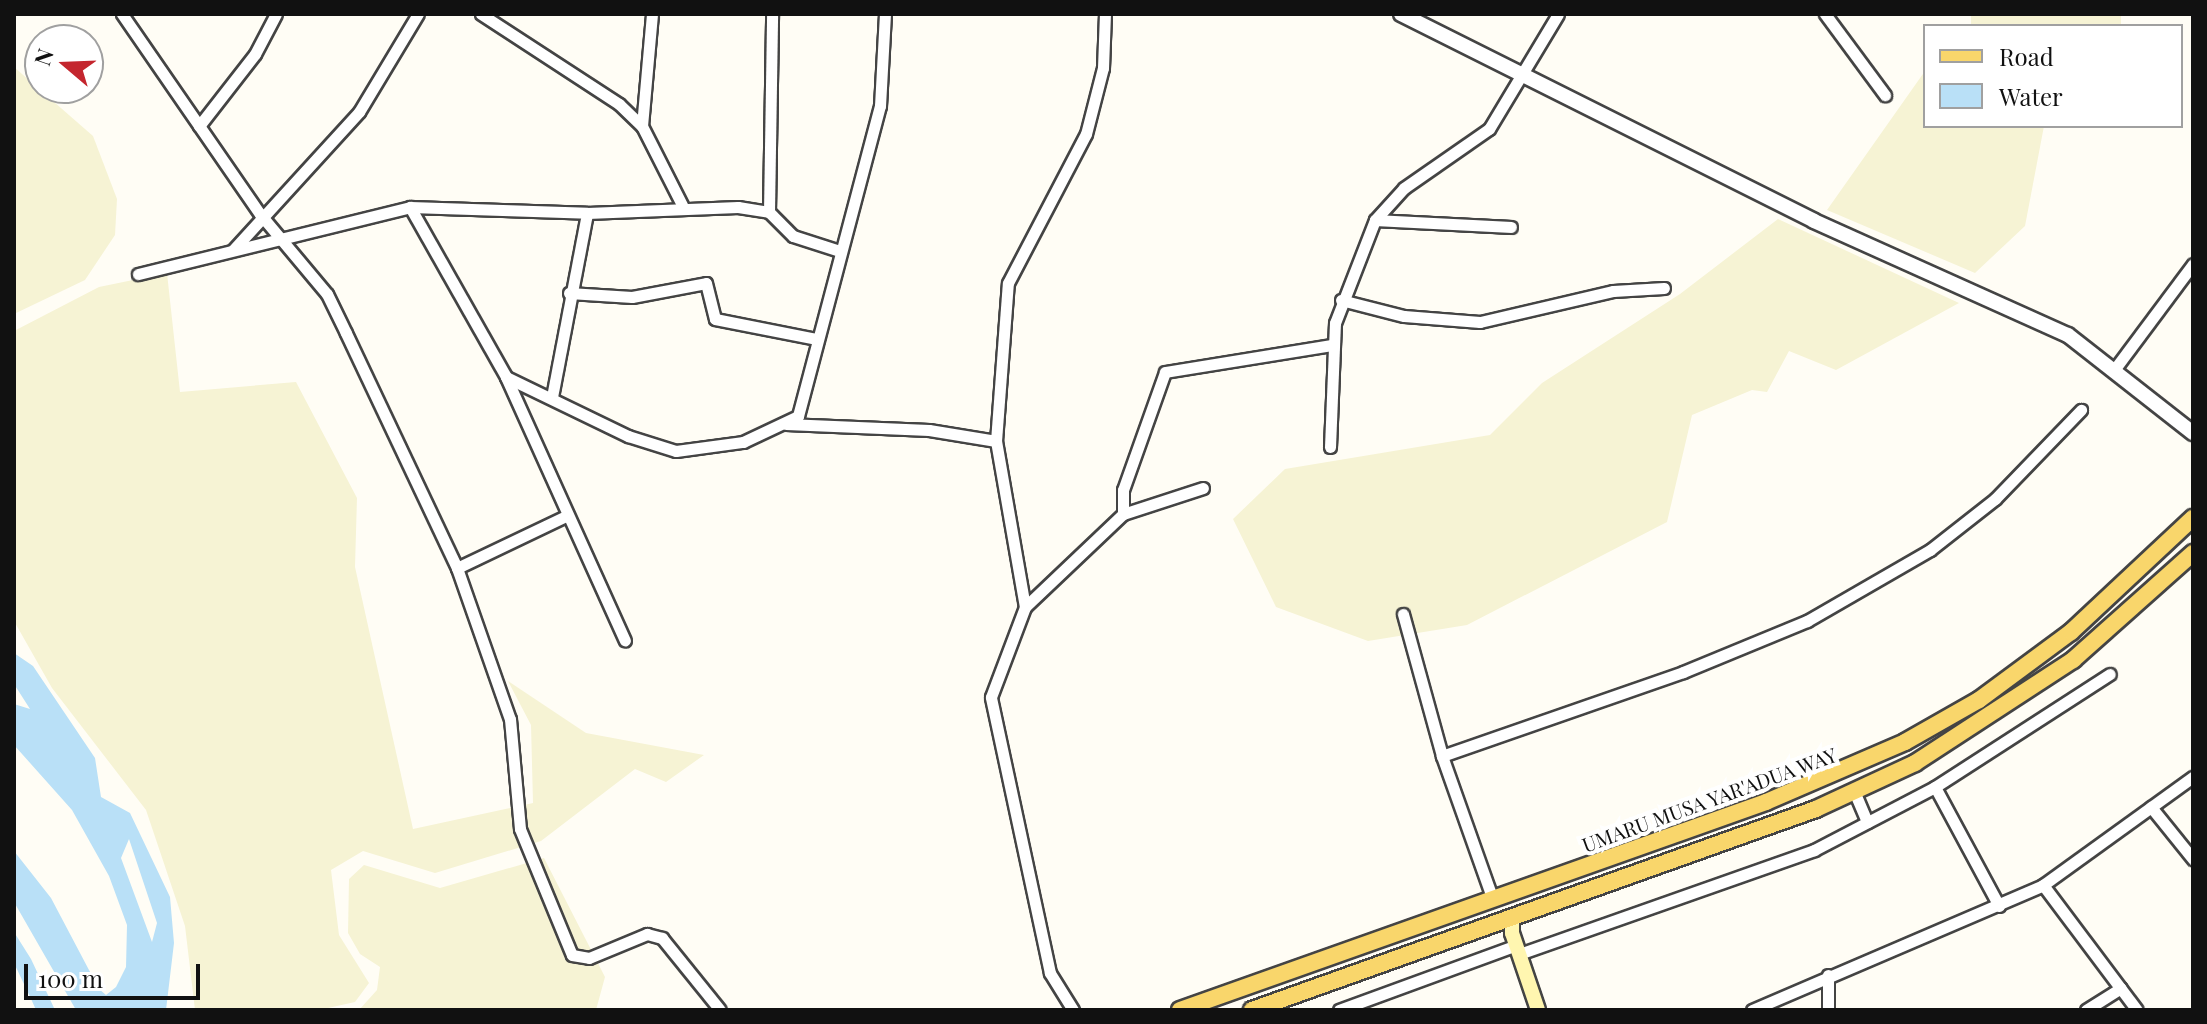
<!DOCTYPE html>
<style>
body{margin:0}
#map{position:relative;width:2207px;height:1024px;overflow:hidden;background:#fffdf5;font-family:"Playfair Display",serif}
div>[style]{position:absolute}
.farmland>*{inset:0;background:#f6f3d4;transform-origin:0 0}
.water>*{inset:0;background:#b9e0f7}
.roads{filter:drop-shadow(2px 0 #444) drop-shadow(-2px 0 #444) drop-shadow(0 2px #444) drop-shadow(0 -2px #444)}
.minor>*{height:11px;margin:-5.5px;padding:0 5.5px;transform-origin:5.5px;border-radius:5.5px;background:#fff}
.tertiary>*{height:14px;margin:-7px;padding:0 7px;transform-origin:7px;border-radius:7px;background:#fff}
.secondary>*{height:14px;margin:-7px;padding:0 7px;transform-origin:7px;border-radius:7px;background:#fff6b0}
.primary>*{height:16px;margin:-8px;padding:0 8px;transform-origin:8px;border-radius:8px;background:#f9d66b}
span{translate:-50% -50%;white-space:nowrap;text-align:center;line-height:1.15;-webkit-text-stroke:8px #fff;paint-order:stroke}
.street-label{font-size:20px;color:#111}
.frame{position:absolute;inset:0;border:16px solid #111;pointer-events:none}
.legend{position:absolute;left:1923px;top:24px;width:260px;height:104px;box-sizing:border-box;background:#fff;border:2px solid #a0a0a0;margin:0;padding:10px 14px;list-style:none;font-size:24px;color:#111}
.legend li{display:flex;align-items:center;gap:16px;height:40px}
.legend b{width:40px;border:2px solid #a0a0a0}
.north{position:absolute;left:24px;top:24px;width:80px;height:80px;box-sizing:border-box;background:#fff;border:2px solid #a0a0a0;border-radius:50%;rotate:289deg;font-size:22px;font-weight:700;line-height:32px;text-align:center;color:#111}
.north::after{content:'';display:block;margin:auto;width:28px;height:36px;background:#c4262e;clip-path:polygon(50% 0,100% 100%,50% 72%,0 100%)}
.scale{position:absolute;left:24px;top:964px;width:176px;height:36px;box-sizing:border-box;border:4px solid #111;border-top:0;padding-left:10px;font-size:24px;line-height:28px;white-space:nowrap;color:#111;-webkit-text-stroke:6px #fff;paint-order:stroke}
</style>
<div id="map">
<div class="farmland">
<i style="left:1971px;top:14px;width:150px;height:16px"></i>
<i style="clip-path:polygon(14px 67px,93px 136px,117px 199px,115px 235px,85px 280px,14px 314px)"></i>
<i style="clip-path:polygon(1925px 71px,1925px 126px,2044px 126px,2025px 226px,1975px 273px,1827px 210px)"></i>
<i style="clip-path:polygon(1778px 219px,1959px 303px,1836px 370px,1789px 351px,1767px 392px,1752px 390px,1692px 415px,1667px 522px,1467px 625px,1368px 641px,1276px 607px,1233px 519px,1285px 469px,1490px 435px,1542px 383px,1680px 294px)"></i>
<i style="clip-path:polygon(167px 273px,180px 392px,296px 382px,357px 498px,355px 567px,413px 829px,533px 803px,531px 725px,508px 681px,586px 733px,704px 755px,666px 782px,635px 769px,541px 841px,435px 873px,363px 851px,331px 870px,339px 935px,369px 983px,355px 1002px,319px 1010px,195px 1010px,185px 926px,146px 810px,52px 688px,14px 621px,14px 331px,99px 287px)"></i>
<i style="clip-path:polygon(544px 858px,605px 977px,596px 1010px,359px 1010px,377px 990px,380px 967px,360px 954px,348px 933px,349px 879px,364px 865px,440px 888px)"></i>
</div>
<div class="water">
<i style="clip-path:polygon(evenodd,14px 653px,33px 666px,95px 758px,101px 797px,130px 813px,170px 897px,174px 943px,166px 1010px,76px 1010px,14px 902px,14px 851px,51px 898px,99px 989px,106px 995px,116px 987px,126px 967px,127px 925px,109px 876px,72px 810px,14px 745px,14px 704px,30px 709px,14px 684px,14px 653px,129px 839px,157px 923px,152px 942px,121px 858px,129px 839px)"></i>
<i style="clip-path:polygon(14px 932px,31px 959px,55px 1010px,36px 1010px,32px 1001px,14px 963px)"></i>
</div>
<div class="roads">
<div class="minor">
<i style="left:122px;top:14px;width:243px;rotate:55.4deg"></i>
<i style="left:260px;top:214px;width:104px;rotate:50.1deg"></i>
<i style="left:327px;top:294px;width:43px;rotate:64deg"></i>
<i style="left:346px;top:333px;width:260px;rotate:64.7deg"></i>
<i style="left:457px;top:568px;width:160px;rotate:70.7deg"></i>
<i style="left:510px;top:719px;width:110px;rotate:84.8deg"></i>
<i style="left:520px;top:829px;width:136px;rotate:67.6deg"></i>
<i style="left:572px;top:955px;width:17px;rotate:10deg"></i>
<i style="left:589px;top:958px;width:63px;rotate:-22.5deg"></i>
<i style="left:647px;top:934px;width:16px;rotate:15deg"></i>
<i style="left:662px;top:938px;width:92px;rotate:51.1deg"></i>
<i style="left:481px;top:14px;width:165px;rotate:33.1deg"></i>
<i style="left:619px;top:104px;width:32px;rotate:44deg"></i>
<i style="left:642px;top:126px;width:89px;rotate:63.1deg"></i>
<i style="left:1825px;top:14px;width:101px;rotate:53.5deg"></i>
<i style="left:199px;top:126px;width:91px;rotate:-52.1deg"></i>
<i style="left:255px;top:54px;width:45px;rotate:-62.3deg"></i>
<i style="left:642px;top:126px;width:112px;rotate:-84.9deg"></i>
<i style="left:410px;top:207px;width:195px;rotate:60.5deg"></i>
<i style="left:506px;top:377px;width:289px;rotate:65.7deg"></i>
<i style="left:769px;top:212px;width:198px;rotate:-89.1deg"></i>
<i style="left:1375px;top:220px;width:136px;rotate:2.9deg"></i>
<i style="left:233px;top:250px;width:187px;rotate:-47.6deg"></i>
<i style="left:359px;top:112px;width:114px;rotate:-59deg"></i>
<i style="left:138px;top:274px;width:280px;rotate:-13.8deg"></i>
<i style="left:410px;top:207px;width:177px;rotate:1.9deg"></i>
<i style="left:587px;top:213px;width:151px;rotate:-2.3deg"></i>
<i style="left:738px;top:207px;width:31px;rotate:9deg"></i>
<i style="left:769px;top:212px;width:34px;rotate:45deg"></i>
<i style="left:793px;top:236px;width:49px;rotate:17.7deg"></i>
<i style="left:569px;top:293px;width:63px;rotate:3.6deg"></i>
<i style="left:632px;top:297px;width:75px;rotate:-10.7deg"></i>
<i style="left:706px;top:283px;width:37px;rotate:76deg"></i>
<i style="left:715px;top:319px;width:104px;rotate:11.1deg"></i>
<i style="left:1341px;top:300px;width:65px;rotate:14.3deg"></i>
<i style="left:1404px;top:316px;width:76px;rotate:4.5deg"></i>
<i style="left:1480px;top:322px;width:137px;rotate:-13.1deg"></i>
<i style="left:1613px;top:291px;width:51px;rotate:-3.4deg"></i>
<i style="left:2114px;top:370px;width:132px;rotate:-53.3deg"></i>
<i style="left:506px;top:377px;width:136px;rotate:25.8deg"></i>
<i style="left:628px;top:436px;width:50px;rotate:17.4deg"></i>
<i style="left:676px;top:451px;width:68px;rotate:-7.7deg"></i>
<i style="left:743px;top:442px;width:61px;rotate:-25.3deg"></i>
<i style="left:798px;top:416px;width:321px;rotate:-75.2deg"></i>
<i style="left:880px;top:106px;width:92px;rotate:-86.9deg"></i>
<i style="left:552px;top:397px;width:187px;rotate:-79.2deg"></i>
<i style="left:786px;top:424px;width:143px;rotate:2.4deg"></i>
<i style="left:929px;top:430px;width:68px;rotate:9.3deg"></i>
<i style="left:1330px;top:447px;width:124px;rotate:-87.7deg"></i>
<i style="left:1335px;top:323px;width:110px;rotate:-68.8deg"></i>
<i style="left:1375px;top:220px;width:43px;rotate:-47.8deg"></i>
<i style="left:1404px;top:188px;width:103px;rotate:-34.8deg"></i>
<i style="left:1489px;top:129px;width:134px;rotate:-59deg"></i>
<i style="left:1123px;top:514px;width:24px;rotate:-90deg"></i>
<i style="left:1123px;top:490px;width:125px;rotate:-70.4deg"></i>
<i style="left:1165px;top:372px;width:168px;rotate:-9.2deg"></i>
<i style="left:457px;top:568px;width:121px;rotate:-25.5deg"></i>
<i style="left:1025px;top:607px;width:135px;rotate:-43.5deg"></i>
<i style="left:1123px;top:514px;width:84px;rotate:-18deg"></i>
<i style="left:1403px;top:614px;width:147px;rotate:74.6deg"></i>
<i style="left:1935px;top:787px;width:135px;rotate:61.7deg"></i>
<i style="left:1854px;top:791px;width:34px;rotate:67deg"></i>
<i style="left:2151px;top:807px;width:67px;rotate:51.1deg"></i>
<i style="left:2043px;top:885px;width:156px;rotate:53.1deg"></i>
<i style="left:1493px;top:900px;width:153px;rotate:-109.5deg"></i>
<i style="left:1442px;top:756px;width:255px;rotate:-19.2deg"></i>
<i style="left:1683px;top:672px;width:134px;rotate:-22.4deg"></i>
<i style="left:1807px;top:621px;width:142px;rotate:-30deg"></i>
<i style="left:1930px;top:550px;width:83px;rotate:-38.1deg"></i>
<i style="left:1995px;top:499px;width:124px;rotate:-46deg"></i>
<i style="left:1519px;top:954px;width:313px;rotate:-19.4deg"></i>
<i style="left:1814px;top:850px;width:136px;rotate:-27.5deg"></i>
<i style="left:1935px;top:787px;width:208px;rotate:-32.9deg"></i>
<i style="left:1828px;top:975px;width:35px;rotate:90deg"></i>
<i style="left:1073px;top:1010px;width:44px;rotate:-121.9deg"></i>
<i style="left:1050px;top:973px;width:282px;rotate:-102.1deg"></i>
<i style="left:991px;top:697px;width:96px;rotate:-69.3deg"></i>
<i style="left:1025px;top:607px;width:169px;rotate:-99.9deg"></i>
<i style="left:996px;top:441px;width:158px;rotate:-85.7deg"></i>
<i style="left:1008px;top:283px;width:168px;rotate:-62.4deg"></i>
<i style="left:1086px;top:134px;width:68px;rotate:-75.6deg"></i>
<i style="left:1103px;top:68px;width:54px;rotate:-87.9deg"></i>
<i style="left:1339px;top:1010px;width:183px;rotate:-20.1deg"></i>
<i style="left:1752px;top:1010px;width:317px;rotate:-23.2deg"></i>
<i style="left:2043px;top:885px;width:185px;rotate:-35.8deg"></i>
<i style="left:2086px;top:1010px;width:41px;rotate:-32.2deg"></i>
</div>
<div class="tertiary">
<i style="left:1401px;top:14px;width:462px;rotate:26.6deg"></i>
<i style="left:1814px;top:221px;width:278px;rotate:24.2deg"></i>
<i style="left:2068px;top:335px;width:159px;rotate:38.1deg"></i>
</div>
<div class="secondary">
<i style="left:1512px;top:917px;width:16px;rotate:90deg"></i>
<i style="left:1512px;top:933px;width:81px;rotate:71.3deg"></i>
</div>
<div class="primary">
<i style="left:1180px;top:1010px;width:622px;rotate:-19.54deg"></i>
<i style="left:1766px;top:802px;width:151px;rotate:-23.3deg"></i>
<i style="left:1905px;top:742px;width:85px;rotate:-29.6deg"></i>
<i style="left:1979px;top:700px;width:114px;rotate:-36.5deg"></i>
<i style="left:2071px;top:632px;width:167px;rotate:-43.1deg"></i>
<i style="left:1252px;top:1010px;width:599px;rotate:-19.62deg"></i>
<i style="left:1816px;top:809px;width:109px;rotate:-24.9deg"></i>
<i style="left:1915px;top:763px;width:189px;rotate:-33.1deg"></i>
<i style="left:2073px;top:660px;width:161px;rotate:-41.7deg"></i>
</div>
</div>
<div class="street-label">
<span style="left:1709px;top:799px;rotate:-20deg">UMARU MUSA YAR'ADUA WAY</span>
</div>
<div class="frame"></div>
<ul class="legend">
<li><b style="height:10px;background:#f9d66b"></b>Road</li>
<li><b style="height:22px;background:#b9e0f7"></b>Water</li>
</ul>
<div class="north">N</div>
<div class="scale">100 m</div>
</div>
